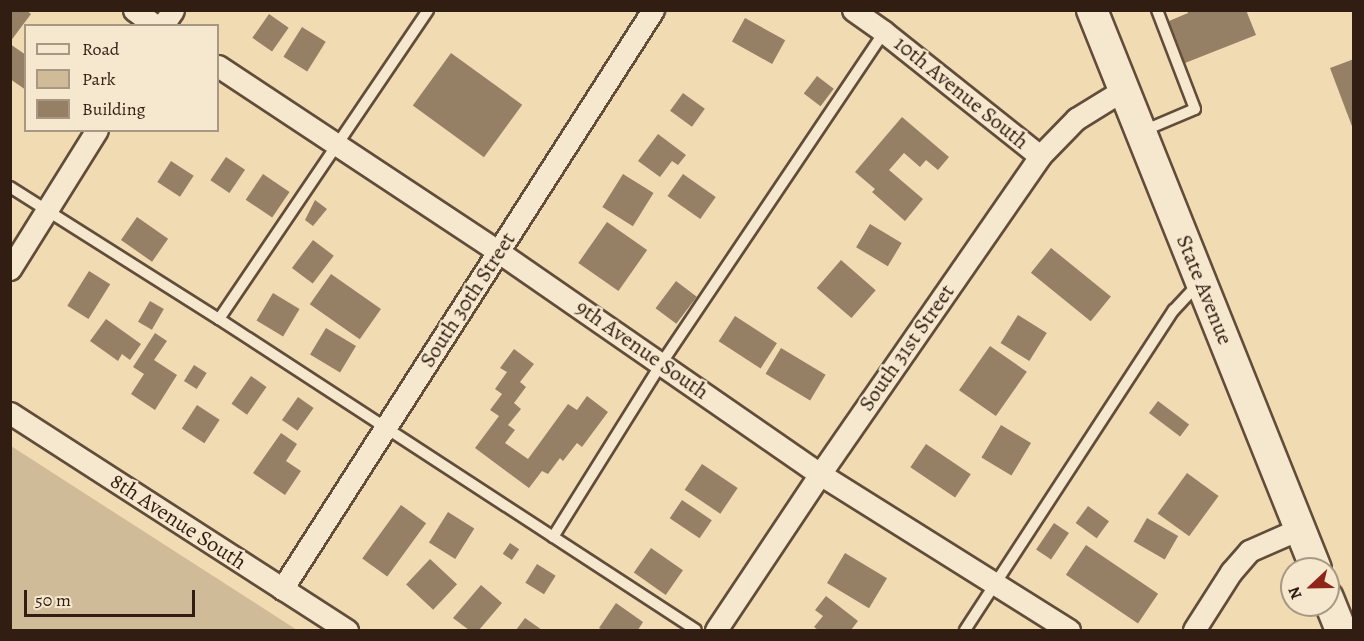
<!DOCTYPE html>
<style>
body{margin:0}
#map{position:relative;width:1364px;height:641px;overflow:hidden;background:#f0dbb3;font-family:Alegreya,serif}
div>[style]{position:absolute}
.green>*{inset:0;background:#d0bb98}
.building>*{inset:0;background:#958066;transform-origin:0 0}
.roads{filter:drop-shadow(2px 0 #624c3a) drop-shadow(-2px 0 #624c3a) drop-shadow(0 2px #624c3a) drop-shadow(0 -2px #624c3a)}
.lane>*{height:10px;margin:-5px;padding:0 5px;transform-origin:5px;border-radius:5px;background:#f5e8ce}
.street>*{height:21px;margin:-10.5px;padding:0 10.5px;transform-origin:10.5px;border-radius:10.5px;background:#f5e8ce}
.secondary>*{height:30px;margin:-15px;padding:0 15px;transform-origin:15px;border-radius:15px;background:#f5e8ce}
span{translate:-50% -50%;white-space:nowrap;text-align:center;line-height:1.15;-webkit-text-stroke:4.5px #f5e8ce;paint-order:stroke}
.street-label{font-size:22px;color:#321d12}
.frame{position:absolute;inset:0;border:12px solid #321d12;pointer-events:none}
.legend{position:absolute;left:24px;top:24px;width:195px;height:108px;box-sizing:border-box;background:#f5e8ce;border:2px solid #a79783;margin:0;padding:8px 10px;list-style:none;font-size:18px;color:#321d12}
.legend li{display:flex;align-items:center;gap:12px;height:30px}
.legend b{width:30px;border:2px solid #a79783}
.north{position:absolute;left:1280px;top:557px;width:60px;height:60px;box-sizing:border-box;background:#f5e8ce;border:2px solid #a79783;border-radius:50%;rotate:248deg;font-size:16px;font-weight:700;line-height:24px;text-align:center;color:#321d12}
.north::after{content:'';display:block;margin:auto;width:21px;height:27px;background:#8f2418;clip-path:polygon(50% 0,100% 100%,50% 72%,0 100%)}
.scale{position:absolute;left:24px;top:590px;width:171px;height:27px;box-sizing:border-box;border:3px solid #321d12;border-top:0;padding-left:8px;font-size:18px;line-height:21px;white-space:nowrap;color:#321d12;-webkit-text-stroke:4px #f5e8ce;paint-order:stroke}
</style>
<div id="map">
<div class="green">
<i style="clip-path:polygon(10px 446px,11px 446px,297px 630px,11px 630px)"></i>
</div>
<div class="building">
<i style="clip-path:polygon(10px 10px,26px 10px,31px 14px,10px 42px)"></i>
<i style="clip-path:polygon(1187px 10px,1246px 10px,1256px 35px,1185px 63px,1169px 21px,1188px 13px)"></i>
<i style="left:269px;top:14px;width:24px;height:29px;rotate:35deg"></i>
<i style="left:745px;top:18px;width:46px;height:27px;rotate:29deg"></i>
<i style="left:302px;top:27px;width:28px;height:35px;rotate:32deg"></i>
<i style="clip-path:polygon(10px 44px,26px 55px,26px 90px,10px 79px)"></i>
<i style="left:451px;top:53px;width:88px;height:65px;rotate:36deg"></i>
<i style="clip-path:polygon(1354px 59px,1354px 129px,1353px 129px,1330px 68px)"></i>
<i style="left:817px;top:76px;width:21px;height:22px;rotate:37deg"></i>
<i style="left:683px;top:93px;width:27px;height:22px;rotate:36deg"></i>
<i style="clip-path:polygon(902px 117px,949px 157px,938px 170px,926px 160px,920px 167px,904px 153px,889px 170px,923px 199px,905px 221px,872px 192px,875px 189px,855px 172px)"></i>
<i style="clip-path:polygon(658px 134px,686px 155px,678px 165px,672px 161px,660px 177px,638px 161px)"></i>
<i style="left:226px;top:157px;width:23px;height:28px;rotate:34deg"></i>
<i style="left:171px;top:161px;width:27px;height:25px;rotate:33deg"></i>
<i style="left:263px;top:174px;width:32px;height:31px;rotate:34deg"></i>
<i style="left:623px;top:174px;width:36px;height:39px;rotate:32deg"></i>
<i style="left:683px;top:174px;width:40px;height:27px;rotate:35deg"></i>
<i style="clip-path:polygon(315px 200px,327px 209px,313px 226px,305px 220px)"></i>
<i style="left:137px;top:217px;width:38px;height:28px;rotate:35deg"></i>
<i style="left:607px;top:222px;width:49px;height:50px;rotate:35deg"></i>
<i style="left:870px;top:224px;width:37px;height:27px;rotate:31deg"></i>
<i style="left:313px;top:240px;width:26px;height:35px;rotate:37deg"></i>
<i style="left:1051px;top:248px;width:77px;height:32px;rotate:39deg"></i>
<i style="left:841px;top:260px;width:46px;height:37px;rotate:41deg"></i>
<i style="left:89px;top:271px;width:25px;height:41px;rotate:32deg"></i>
<i style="left:331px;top:274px;width:61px;height:37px;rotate:35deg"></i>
<i style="left:676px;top:281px;width:26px;height:34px;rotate:37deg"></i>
<i style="left:273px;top:293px;width:31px;height:32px;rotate:31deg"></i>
<i style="left:150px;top:301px;width:16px;height:24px;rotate:30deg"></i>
<i style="left:1018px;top:315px;width:34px;height:33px;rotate:32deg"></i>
<i style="left:735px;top:316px;width:50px;height:30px;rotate:33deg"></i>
<i style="clip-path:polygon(106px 319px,141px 344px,130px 360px,122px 354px,118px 361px,90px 341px)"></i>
<i style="left:326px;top:328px;width:35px;height:31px;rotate:31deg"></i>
<i style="clip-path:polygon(155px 333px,167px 341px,154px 360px,177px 375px,155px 410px,131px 394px,144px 374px,133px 367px)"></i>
<i style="left:990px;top:346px;width:45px;height:54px;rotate:35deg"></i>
<i style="left:781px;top:348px;width:52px;height:30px;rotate:31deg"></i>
<i style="clip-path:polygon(514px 349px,534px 364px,520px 382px,526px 387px,514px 403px,521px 409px,508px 425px,515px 430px,505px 443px,528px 459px,568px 404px,577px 410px,587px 396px,608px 412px,582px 447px,577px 443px,563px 461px,560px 458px,548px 474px,542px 471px,529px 488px,475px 448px,499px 416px,490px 410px,502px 394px,495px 389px,507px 372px,500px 368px)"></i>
<i style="left:194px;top:365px;width:15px;height:19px;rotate:32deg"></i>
<i style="left:251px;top:376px;width:19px;height:34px;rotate:35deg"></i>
<i style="left:298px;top:397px;width:19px;height:28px;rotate:35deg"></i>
<i style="left:1158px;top:401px;width:39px;height:15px;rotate:37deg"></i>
<i style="left:197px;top:405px;width:27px;height:28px;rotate:33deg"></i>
<i style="left:1001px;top:425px;width:35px;height:38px;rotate:31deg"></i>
<i style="clip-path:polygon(281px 433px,297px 444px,286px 461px,301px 471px,285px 495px,253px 473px)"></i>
<i style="left:926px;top:444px;width:54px;height:28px;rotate:34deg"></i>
<i style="left:702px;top:464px;width:43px;height:31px;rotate:34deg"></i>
<i style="left:1187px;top:473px;width:39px;height:50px;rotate:36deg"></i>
<i style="left:682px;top:500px;width:36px;height:22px;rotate:34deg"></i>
<i style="left:401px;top:505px;width:31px;height:66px;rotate:36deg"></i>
<i style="left:1088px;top:506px;width:26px;height:21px;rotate:36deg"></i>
<i style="left:448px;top:512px;width:31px;height:36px;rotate:32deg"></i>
<i style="left:1147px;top:518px;width:36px;height:27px;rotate:30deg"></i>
<i style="left:1054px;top:523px;width:18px;height:32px;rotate:34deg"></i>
<i style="left:510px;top:543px;width:11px;height:13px;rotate:34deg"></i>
<i style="left:1086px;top:545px;width:87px;height:36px;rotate:34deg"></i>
<i style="left:651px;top:548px;width:39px;height:30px;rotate:35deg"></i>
<i style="left:845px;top:553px;width:49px;height:35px;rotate:31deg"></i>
<i style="left:430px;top:559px;width:37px;height:35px;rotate:43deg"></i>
<i style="left:537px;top:564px;width:22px;height:22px;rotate:32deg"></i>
<i style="clip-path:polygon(481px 585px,502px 603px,479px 630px,469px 630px,453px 618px)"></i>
<i style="clip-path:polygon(826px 596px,858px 621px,851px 630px,818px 630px,814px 627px,823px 616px,815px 610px)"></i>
<i style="clip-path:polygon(616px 603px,643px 622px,638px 630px,603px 630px,599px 628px)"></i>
<i style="clip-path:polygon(525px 618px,542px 630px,516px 630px)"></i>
</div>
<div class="roads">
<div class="lane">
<i style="left:1143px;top:131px;width:56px;rotate:-22.9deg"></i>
<i style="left:1195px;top:109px;width:106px;rotate:-111deg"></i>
<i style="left:10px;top:187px;width:247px;rotate:32.3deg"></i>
<i style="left:219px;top:319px;width:569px;rotate:33.1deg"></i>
<i style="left:219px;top:319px;width:373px;rotate:-55.9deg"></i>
<i style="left:553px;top:537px;width:204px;rotate:-58deg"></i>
<i style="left:661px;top:364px;width:400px;rotate:-56.1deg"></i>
<i style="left:965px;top:630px;width:382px;rotate:-56.9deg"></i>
<i style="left:1174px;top:310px;width:37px;rotate:-47deg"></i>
</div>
<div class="street">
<i style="left:134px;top:10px;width:27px;rotate:36deg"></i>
<i style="left:853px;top:10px;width:38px;rotate:35deg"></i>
<i style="left:884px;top:32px;width:199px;rotate:38.5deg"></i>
<i style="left:162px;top:26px;width:19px;rotate:-55deg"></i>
<i style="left:218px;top:66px;width:337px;rotate:33.5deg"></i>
<i style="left:499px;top:252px;width:390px;rotate:34.7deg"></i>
<i style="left:820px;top:474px;width:294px;rotate:32.1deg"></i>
<i style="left:10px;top:269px;width:164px;rotate:-58deg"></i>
<i style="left:10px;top:413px;width:401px;rotate:32.8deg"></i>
<i style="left:282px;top:589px;width:688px;rotate:-57.35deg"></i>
<i style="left:716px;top:630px;width:187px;rotate:-56.3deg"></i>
<i style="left:820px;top:474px;width:387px;rotate:-55.3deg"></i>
<i style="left:1040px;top:156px;width:52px;rotate:-45.8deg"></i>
<i style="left:1076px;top:119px;width:55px;rotate:-31.7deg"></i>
<i style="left:1194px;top:630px;width:69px;rotate:-57.5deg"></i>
<i style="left:1231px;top:572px;width:28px;rotate:-49deg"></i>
<i style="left:1249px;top:551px;width:55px;rotate:-23.7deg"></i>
</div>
<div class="secondary">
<i style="left:1092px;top:10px;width:602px;rotate:68.16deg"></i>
<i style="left:1328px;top:598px;width:35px;rotate:68deg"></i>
</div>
</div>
<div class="street-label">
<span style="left:961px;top:93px;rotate:39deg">10th Avenue South</span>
<span style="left:1204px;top:290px;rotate:68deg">State Avenue</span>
<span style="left:468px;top:300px;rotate:-57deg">South 30th Street</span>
<span style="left:907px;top:348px;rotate:-55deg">South 31st Street</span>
<span style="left:642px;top:350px;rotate:35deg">9th Avenue South</span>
<span style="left:178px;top:522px;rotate:33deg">8th Avenue South</span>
</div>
<div class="frame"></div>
<ul class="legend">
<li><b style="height:8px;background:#f5e8ce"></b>Road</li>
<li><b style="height:16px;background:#d0bb98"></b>Park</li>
<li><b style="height:16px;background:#958066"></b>Building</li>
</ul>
<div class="north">N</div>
<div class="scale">50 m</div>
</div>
